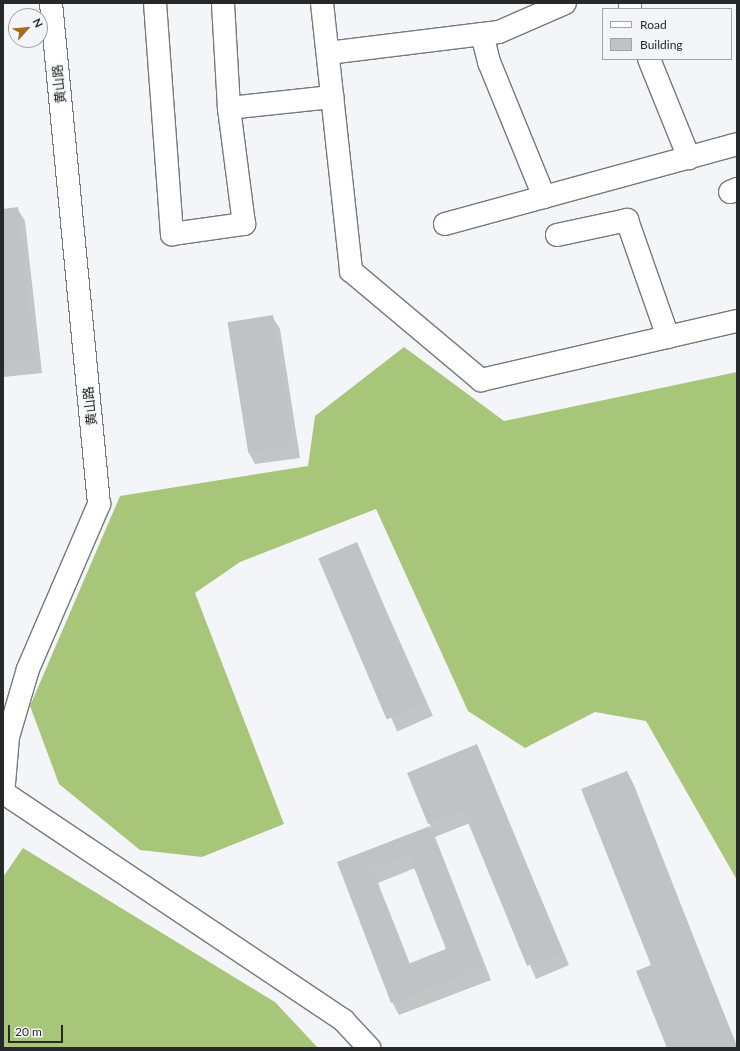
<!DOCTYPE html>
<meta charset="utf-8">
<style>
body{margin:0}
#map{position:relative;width:740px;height:1051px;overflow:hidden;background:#f4f5f8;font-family:Lato,"Noto Sans SC",sans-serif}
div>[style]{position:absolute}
.forest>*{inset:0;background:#a8c679}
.shadow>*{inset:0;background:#0003;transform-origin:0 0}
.building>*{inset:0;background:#c1c2c5;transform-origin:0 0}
.roads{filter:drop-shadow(1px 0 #77787a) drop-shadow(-1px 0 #77787a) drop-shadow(0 1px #77787a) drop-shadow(0 -1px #77787a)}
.minor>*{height:22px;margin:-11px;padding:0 11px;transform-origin:11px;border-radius:11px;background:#fff}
span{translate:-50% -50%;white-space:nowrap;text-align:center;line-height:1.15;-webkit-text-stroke:3px #f4f5f8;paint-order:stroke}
.street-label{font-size:13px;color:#272829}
.frame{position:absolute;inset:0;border:4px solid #272829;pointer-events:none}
.legend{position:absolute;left:602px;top:8px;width:130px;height:52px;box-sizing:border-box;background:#f4f5f8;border:1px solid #a2a3a5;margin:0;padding:5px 7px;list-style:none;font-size:12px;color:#272829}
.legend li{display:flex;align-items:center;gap:8px;height:20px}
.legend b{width:20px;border:1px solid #a2a3a5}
.north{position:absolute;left:8px;top:8px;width:40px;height:40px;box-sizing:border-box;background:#f4f5f8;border:1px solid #a2a3a5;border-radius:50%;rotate:63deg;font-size:11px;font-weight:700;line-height:16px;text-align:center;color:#272829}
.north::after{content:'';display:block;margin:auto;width:14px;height:18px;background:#a16c25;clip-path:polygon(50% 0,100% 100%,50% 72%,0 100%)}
.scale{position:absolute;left:8px;top:1025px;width:55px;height:18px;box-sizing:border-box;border:2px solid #272829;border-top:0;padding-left:5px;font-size:12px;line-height:14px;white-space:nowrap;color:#272829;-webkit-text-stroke:3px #f4f5f8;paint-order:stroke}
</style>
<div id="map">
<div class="forest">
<i style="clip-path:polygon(404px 347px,504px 421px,737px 372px,737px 880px,646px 721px,595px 712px,525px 748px,468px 711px,376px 509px,240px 562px,195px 593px,284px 824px,202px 857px,140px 850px,59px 784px,30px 706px,120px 496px,308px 466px,315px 416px)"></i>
<i style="clip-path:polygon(23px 848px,275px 1002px,318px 1048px,3px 1048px,3px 877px)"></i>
</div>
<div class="shadow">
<i style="clip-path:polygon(17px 208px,25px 221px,42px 373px,3px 377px,3px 210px)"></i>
<i style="clip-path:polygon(272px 316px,280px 329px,300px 458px,255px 464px,248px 451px)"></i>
<i style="left:356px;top:543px;width:189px;height:39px;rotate:66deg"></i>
<i style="clip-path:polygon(evenodd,476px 745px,569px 965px,536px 979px,470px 823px,435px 837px,491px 980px,399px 1015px,392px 1002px,338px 862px,431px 827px,408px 773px,476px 745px,415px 868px,447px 949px,410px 964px,378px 883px,415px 868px)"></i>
<i style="clip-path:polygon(627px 772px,634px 785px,737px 1048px,668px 1048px,652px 965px)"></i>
</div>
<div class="building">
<i style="clip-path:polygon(18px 207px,35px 360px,3px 363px,3px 209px)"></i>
<i style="left:273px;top:315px;width:132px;height:46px;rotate:81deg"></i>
<i style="left:357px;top:542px;width:175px;height:42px;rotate:67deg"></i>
<i style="clip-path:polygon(477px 744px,563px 952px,527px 966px,463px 810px,428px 824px,407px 773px)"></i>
<i style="clip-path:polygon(627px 771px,737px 1046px,737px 1048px,667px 1048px,636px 971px,651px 965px,581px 789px)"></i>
<i style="clip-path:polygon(evenodd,430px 826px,484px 967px,391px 1003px,337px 862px,430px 826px,409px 855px,446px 949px,408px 964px,372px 869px,409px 855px)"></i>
</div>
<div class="roads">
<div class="minor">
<i style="left:155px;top:3px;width:232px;rotate:85.8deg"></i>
<i style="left:172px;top:234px;width:73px;rotate:-7.9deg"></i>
<i style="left:244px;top:224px;width:117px;rotate:-97.4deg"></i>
<i style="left:229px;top:108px;width:105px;rotate:-93.3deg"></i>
<i style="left:322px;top:3px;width:270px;rotate:83.8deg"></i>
<i style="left:351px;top:271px;width:170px;rotate:40deg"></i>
<i style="left:481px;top:380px;width:263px;rotate:-13deg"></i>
<i style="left:630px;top:3px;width:6px;rotate:90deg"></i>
<i style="left:482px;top:34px;width:29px;rotate:76deg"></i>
<i style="left:489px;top:62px;width:146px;rotate:67.8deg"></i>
<i style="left:328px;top:53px;width:172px;rotate:-7deg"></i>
<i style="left:499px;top:32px;width:72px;rotate:-23.7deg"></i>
<i style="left:649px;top:59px;width:107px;rotate:68deg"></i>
<i style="left:229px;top:108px;width:104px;rotate:-6.1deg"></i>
<i style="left:730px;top:192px;width:8px;rotate:-23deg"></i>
<i style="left:445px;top:224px;width:303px;rotate:-15.3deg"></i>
<i style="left:557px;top:235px;width:72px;rotate:-12.1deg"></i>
<i style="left:627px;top:220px;width:124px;rotate:70.7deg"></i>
<i style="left:4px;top:793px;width:409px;rotate:33.8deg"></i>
<i style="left:344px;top:1021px;width:37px;rotate:47deg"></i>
<i style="left:3px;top:795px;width:58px;rotate:-85.1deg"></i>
<i style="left:8px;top:737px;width:71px;rotate:-73.6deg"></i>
<i style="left:28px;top:669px;width:180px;rotate:-66.7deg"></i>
<i style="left:99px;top:504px;width:503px;rotate:-95.47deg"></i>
</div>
</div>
<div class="street-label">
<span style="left:59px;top:84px;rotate:-96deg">黄山路</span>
<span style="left:90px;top:406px;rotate:-96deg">黄山路</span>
</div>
<div class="frame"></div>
<ul class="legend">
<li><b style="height:5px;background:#fff"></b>Road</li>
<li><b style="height:11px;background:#c1c2c5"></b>Building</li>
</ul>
<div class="north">N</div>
<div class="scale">20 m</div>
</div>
